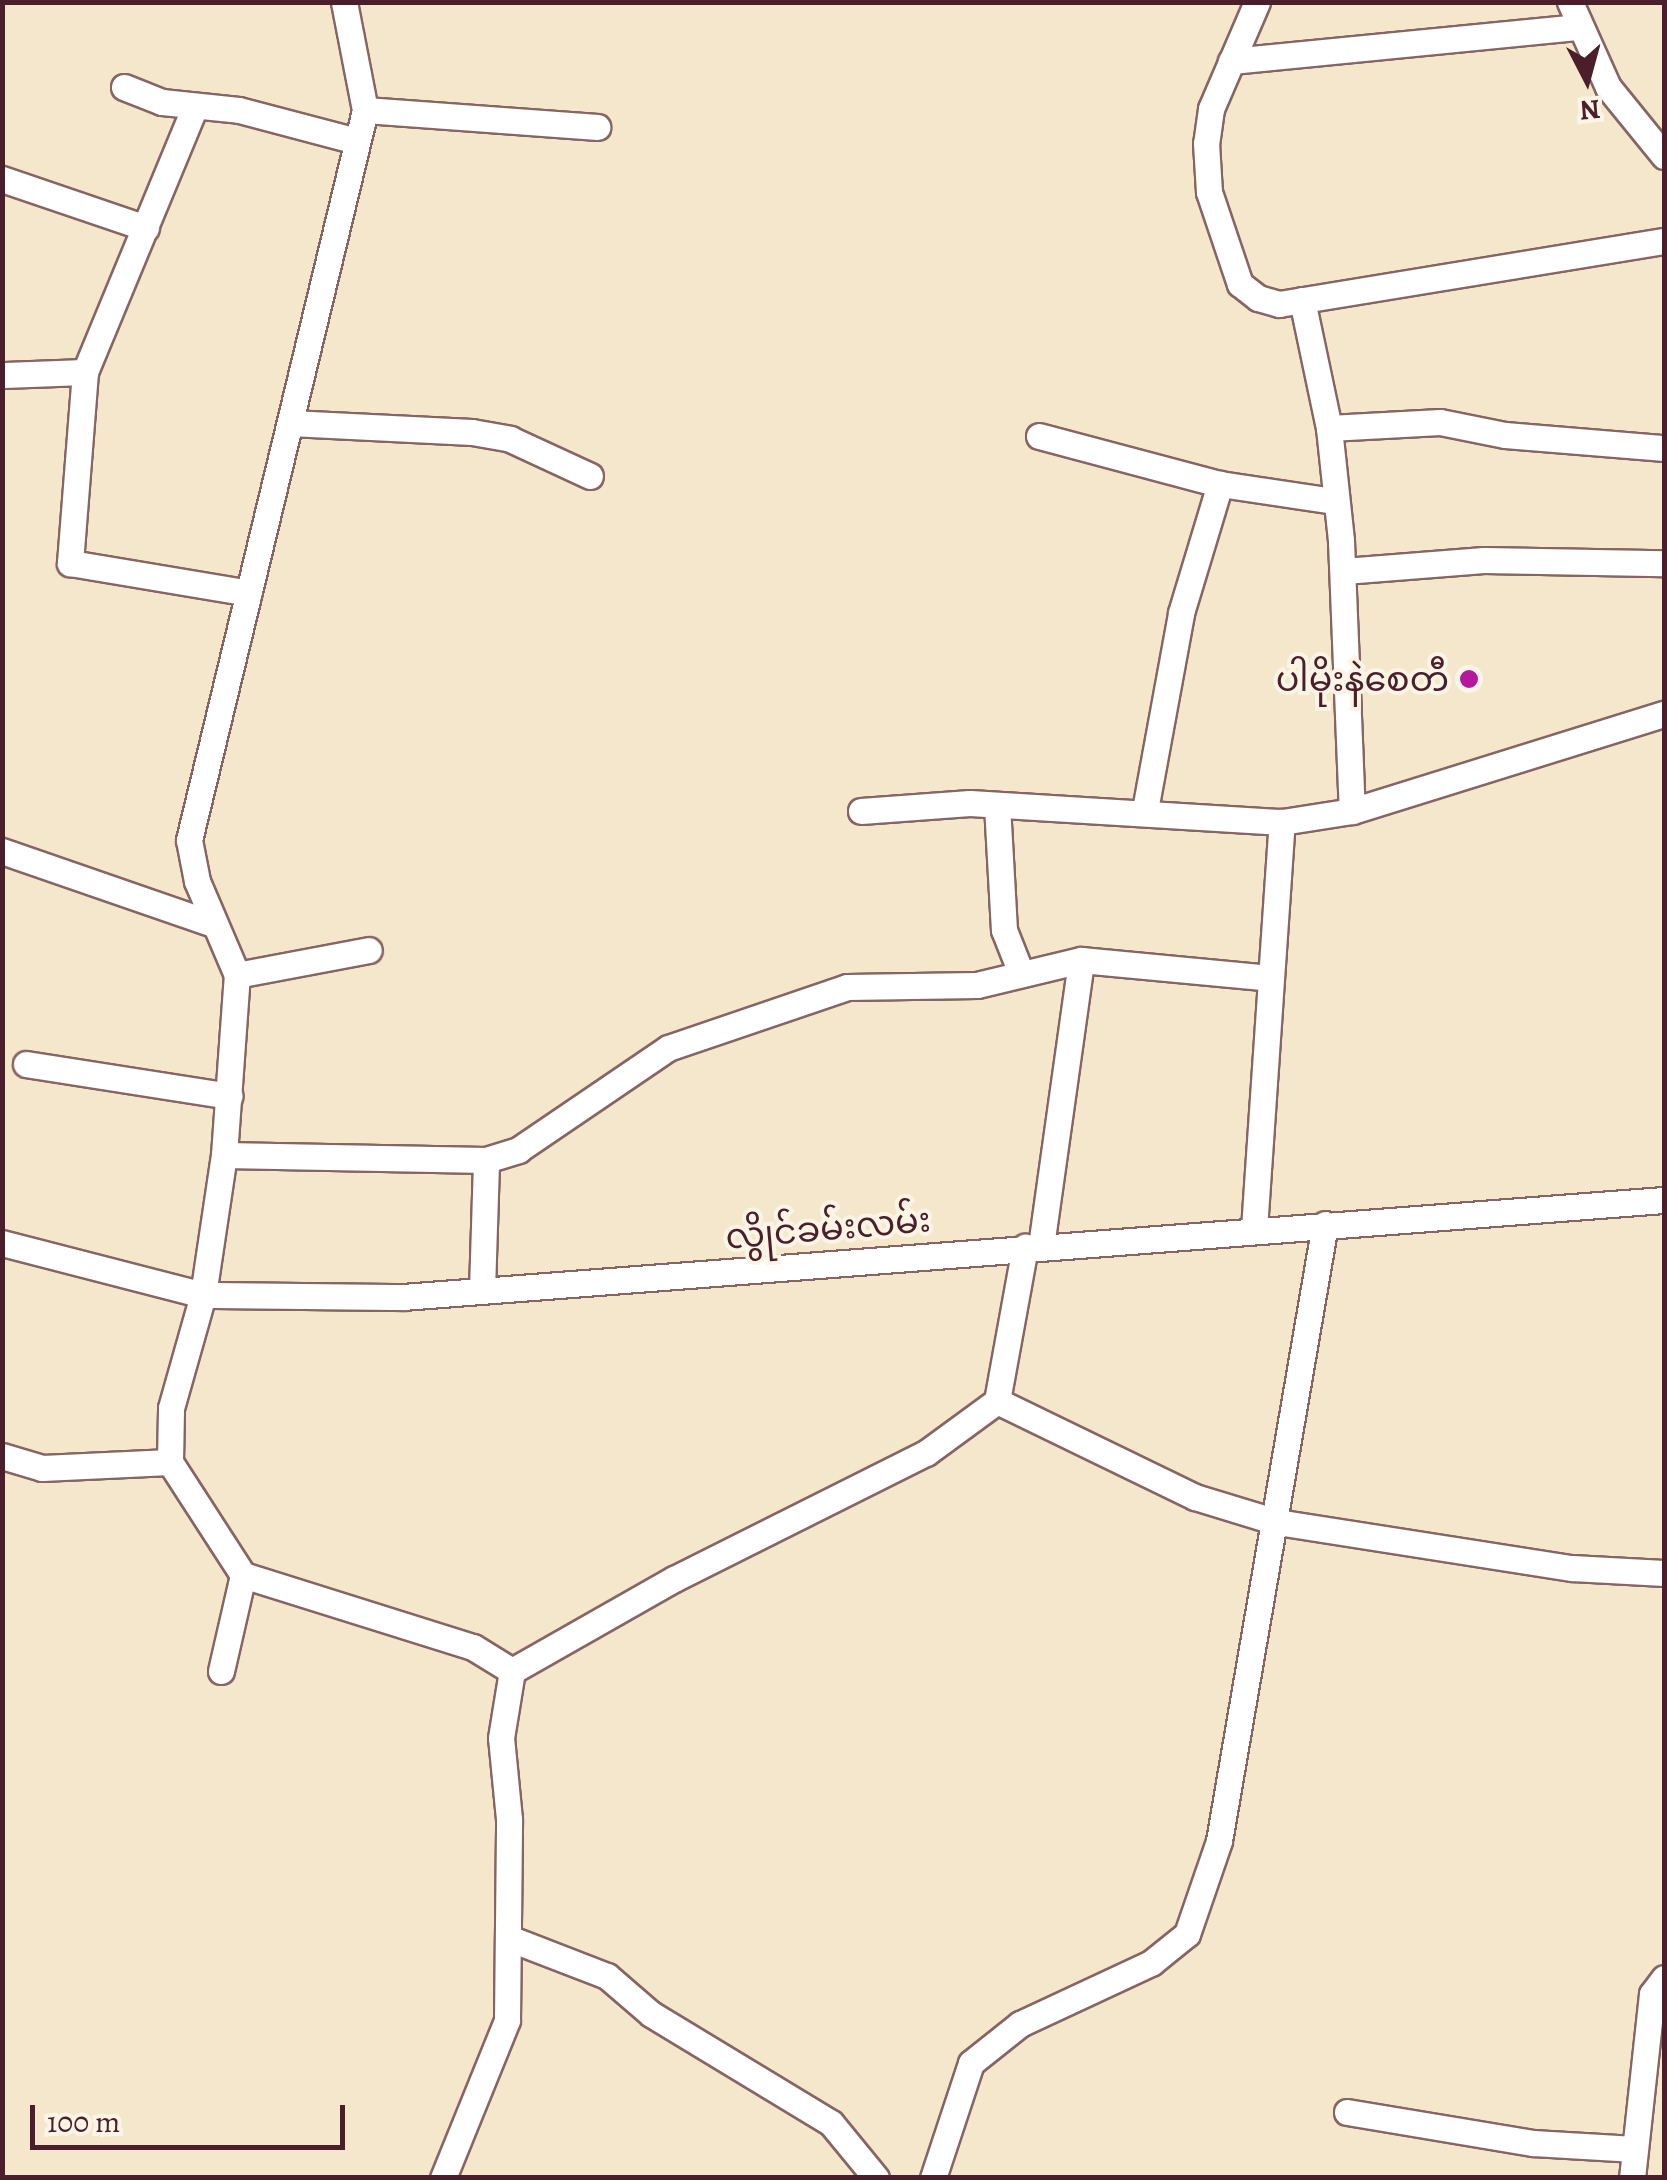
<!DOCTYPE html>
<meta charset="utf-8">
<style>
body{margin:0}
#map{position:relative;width:1667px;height:2180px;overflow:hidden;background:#f4e7cc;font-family:Alegreya,"Noto Sans Myanmar",serif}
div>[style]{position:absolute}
.roads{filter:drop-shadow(2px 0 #866563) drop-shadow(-2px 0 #866563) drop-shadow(0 2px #866563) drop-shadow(0 -2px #866563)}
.street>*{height:25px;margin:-12.5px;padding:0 12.5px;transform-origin:12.5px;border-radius:12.5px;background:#fff}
.dots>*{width:28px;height:28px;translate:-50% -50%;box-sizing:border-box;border:5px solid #fcf5e5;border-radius:50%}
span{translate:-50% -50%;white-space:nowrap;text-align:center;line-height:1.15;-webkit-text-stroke:8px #fcf5e5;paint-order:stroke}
.poi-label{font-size:35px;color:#4a1f2b}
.right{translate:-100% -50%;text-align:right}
.street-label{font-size:35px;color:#4a1f2b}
.frame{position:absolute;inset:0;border:5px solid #4a1f2b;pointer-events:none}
.north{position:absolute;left:1537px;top:30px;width:100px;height:100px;-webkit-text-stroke:8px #fcf5e5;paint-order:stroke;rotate:174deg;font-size:28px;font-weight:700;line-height:40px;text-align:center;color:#4a1f2b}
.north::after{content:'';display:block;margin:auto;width:35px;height:45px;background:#4a1f2b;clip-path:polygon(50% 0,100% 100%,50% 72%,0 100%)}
.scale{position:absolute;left:30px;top:2105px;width:315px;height:45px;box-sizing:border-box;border:5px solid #4a1f2b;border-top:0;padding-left:12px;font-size:30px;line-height:35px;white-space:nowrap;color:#4a1f2b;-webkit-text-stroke:8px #fcf5e5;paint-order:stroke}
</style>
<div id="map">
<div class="roads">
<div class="street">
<i style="left:1257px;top:2px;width:116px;rotate:113.3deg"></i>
<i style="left:1211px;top:109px;width:34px;rotate:98deg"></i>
<i style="left:1206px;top:143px;width:49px;rotate:86.5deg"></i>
<i style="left:1209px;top:192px;width:97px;rotate:71.4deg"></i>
<i style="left:1240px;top:284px;width:23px;rotate:38deg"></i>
<i style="left:1258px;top:298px;width:22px;rotate:16deg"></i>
<i style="left:1279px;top:304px;width:390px;rotate:-9.3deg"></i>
<i style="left:1570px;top:2px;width:93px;rotate:65.9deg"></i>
<i style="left:1608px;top:87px;width:89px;rotate:50.9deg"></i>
<i style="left:1231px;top:61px;width:350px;rotate:-5.6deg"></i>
<i style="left:124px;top:87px;width:41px;rotate:21.5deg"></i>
<i style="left:162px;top:102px;width:77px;rotate:5.9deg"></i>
<i style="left:239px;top:110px;width:121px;rotate:14.8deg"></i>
<i style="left:365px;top:110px;width:233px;rotate:4.2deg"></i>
<i style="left:2px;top:179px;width:152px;rotate:18.8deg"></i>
<i style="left:1302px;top:300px;width:131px;rotate:78.1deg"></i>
<i style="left:1329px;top:428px;width:114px;rotate:83.9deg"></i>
<i style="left:1341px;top:541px;width:270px;rotate:87.7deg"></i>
<i style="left:85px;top:372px;width:192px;rotate:94.5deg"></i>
<i style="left:70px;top:563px;width:181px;rotate:9.5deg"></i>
<i style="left:2px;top:375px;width:83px;rotate:-2.1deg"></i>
<i style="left:85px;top:372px;width:285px;rotate:-67.5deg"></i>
<i style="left:290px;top:423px;width:182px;rotate:2.8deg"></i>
<i style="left:472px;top:432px;width:39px;rotate:10deg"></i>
<i style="left:510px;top:439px;width:88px;rotate:24.8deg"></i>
<i style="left:1329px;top:428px;width:111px;rotate:-3.1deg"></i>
<i style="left:1440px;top:422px;width:66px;rotate:11.3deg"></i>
<i style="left:1505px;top:435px;width:160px;rotate:4.7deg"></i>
<i style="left:1039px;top:436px;width:187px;rotate:14.9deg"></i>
<i style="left:1220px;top:484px;width:115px;rotate:8.5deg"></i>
<i style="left:1344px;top:571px;width:140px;rotate:-4.5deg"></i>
<i style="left:1484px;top:560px;width:180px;rotate:1deg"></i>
<i style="left:997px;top:805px;width:125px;rotate:86.8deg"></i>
<i style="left:1004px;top:930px;width:46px;rotate:68.4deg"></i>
<i style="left:1145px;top:810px;width:200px;rotate:-79.6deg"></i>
<i style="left:1181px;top:613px;width:135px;rotate:-73.2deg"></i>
<i style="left:861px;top:811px;width:109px;rotate:-4.2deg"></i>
<i style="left:970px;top:803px;width:313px;rotate:3.5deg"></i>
<i style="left:1282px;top:822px;width:71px;rotate:-8.9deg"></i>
<i style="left:1352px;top:811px;width:327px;rotate:-17.3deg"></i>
<i style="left:2px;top:851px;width:223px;rotate:19.1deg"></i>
<i style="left:237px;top:975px;width:134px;rotate:-10.7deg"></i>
<i style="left:26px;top:1064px;width:206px;rotate:8.9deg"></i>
<i style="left:224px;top:1155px;width:262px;rotate:1.1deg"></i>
<i style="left:486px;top:1160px;width:34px;rotate:-17deg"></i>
<i style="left:518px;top:1150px;width:181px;rotate:-34.2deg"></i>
<i style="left:668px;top:1048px;width:189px;rotate:-18.8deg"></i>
<i style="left:847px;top:987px;width:130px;rotate:-0.9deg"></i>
<i style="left:977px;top:985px;width:107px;rotate:-13.5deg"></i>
<i style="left:1081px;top:960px;width:190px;rotate:5.4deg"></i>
<i style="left:1254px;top:1229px;width:408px;rotate:-86.1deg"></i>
<i style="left:2px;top:1243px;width:208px;rotate:14.5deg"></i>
<i style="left:203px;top:1295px;width:200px;rotate:0.6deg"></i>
<i style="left:403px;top:1297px;width:1265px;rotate:-4.4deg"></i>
<i style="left:1041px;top:1246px;width:289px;rotate:-82deg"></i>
<i style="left:482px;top:1290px;width:130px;rotate:-88.2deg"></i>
<i style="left:997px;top:1401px;width:220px;rotate:25.9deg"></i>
<i style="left:1195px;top:1497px;width:86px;rotate:17deg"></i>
<i style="left:1277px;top:1522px;width:299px;rotate:8.9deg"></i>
<i style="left:1572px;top:1568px;width:92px;rotate:3.1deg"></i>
<i style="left:2px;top:1456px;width:42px;rotate:16.7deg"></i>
<i style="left:42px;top:1468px;width:128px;rotate:-2.7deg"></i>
<i style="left:243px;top:1575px;width:241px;rotate:17.4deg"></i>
<i style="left:473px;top:1647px;width:46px;rotate:31.6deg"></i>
<i style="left:221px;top:1671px;width:98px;rotate:-77.1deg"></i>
<i style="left:243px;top:1575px;width:135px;rotate:-122.9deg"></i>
<i style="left:170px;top:1462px;width:54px;rotate:-88.9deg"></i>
<i style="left:171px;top:1408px;width:117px;rotate:-74.2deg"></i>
<i style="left:203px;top:1295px;width:142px;rotate:-81.5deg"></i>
<i style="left:224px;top:1155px;width:180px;rotate:-85.9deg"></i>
<i style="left:237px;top:975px;width:102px;rotate:-113.1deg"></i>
<i style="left:197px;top:881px;width:42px;rotate:-101deg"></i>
<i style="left:189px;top:840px;width:751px;rotate:-76.44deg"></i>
<i style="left:365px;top:110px;width:110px;rotate:-101deg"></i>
<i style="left:511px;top:1939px;width:103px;rotate:21.1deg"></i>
<i style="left:607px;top:1976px;width:58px;rotate:40.8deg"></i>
<i style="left:651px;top:2014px;width:210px;rotate:31.2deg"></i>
<i style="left:831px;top:2123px;width:71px;rotate:50.7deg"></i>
<i style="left:1347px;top:2112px;width:189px;rotate:9.5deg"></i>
<i style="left:1533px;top:2143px;width:102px;rotate:3.4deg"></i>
<i style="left:443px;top:2178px;width:170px;rotate:-67.9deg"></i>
<i style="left:507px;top:2020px;width:201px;rotate:-89.4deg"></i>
<i style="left:509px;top:1819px;width:81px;rotate:-95.6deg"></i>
<i style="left:501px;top:1738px;width:68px;rotate:-80.7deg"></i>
<i style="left:512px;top:1671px;width:186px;rotate:-29.6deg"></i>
<i style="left:674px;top:1579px;width:282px;rotate:-26.6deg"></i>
<i style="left:926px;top:1453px;width:88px;rotate:-36.2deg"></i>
<i style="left:997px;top:1401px;width:157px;rotate:-79.7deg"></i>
<i style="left:933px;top:2178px;width:121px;rotate:-71.7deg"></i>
<i style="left:971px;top:2063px;width:63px;rotate:-38.5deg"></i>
<i style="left:1020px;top:2024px;width:145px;rotate:-25deg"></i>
<i style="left:1151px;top:1963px;width:46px;rotate:-38.9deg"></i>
<i style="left:1187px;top:1934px;width:98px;rotate:-71deg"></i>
<i style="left:1219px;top:1841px;width:626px;rotate:-80.25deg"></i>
<i style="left:1632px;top:2178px;width:185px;rotate:-83.8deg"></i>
<i style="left:1652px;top:1994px;width:20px;rotate:-53deg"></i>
</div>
</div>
<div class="dots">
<i style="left:1469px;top:679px;background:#b5179e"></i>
</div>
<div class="poi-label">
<span class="right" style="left:1449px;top:679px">ပါမိုးနဲစေတီ</span>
</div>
<div class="street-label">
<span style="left:828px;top:1228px;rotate:-5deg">လွိုင်ခမ်းလမ်း</span>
</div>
<div class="frame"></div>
<div class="north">N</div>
<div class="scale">100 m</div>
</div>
